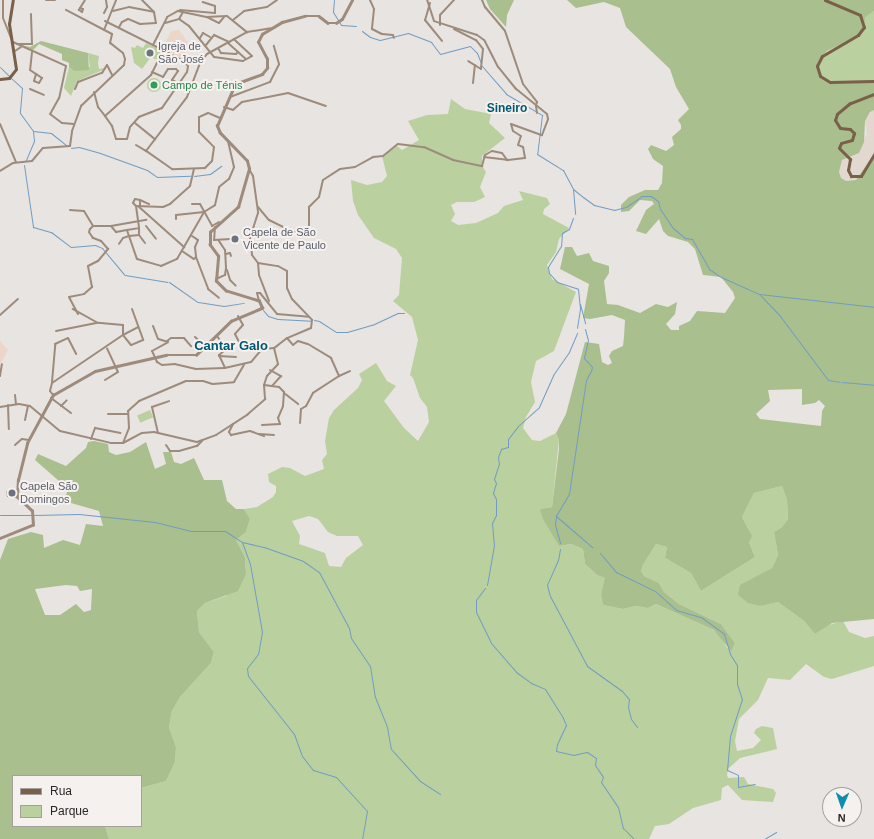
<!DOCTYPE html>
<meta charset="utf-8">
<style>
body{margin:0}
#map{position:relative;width:874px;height:839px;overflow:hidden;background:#e7e4e1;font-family:Arial,sans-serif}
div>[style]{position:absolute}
.built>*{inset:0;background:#e2d8d0}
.education>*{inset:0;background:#ebd6c8}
.green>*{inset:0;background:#bad19f;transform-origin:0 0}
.round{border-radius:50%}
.forest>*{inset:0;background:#a9bf8e}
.stream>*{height:1px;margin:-0.5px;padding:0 0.5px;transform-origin:0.5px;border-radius:0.5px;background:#719dc2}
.minor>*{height:2px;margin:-1px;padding:0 1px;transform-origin:1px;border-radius:1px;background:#9e8b7b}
.tertiary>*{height:2.5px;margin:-1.25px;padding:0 1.25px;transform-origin:1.25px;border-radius:1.25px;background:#9e8b7b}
.secondary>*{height:3px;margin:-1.5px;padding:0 1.5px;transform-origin:1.5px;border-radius:1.5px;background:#7b6049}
.dots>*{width:11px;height:11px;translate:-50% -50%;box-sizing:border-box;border:2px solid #f5f1ee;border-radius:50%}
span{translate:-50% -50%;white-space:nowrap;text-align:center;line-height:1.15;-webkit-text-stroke:4px #f5f1ee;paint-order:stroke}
.worship-label{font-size:11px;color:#5b616d}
.left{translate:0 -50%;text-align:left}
.leisure-label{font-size:11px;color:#27864d}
.neighbourhood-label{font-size:12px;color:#005970;font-weight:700}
.quarter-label{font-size:13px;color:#005970;font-weight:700}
.legend{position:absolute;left:12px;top:775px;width:130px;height:52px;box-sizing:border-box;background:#f5f1ee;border:1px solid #a3a09e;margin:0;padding:5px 7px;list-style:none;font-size:12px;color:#282726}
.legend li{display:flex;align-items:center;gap:8px;height:20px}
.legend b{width:20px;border:1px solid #a3a09e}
.north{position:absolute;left:822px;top:787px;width:40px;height:40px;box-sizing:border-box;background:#f5f1ee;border:1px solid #a3a09e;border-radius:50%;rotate:182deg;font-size:11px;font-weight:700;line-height:16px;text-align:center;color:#282726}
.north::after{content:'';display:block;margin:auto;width:14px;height:18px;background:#0f8dae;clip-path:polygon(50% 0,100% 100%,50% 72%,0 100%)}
</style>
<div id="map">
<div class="built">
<i style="clip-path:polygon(874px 110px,874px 154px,862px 176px,856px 180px,846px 181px,841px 178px,839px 172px,842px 160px,853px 156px,867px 134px,865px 121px,870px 112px)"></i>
</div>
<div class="education">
<i style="clip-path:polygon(179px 30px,194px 51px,187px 50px,183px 59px,163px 48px,171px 31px)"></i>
<i style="clip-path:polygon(0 341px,8px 350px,0 365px)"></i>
</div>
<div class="green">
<i style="clip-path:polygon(874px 11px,874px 80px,828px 81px,818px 72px,818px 61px,822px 55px,864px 28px,864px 17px)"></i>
<i style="clip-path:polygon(146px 43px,161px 50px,157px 60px,151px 57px,142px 69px,134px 63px,131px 47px,135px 48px,137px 45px,143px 48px)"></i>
<i style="clip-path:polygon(88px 53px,99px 56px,98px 63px,99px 69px,104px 68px,103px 70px,77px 81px,71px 96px,64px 88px,69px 67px,74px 71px,90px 67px)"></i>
<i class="round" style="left:147px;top:78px;width:14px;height:14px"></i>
<i style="clip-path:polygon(evenodd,451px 99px,465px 109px,491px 114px,489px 123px,505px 138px,482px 156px,482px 166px,486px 172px,480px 187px,485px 197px,474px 202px,457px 202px,451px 205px,455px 214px,451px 221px,458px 225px,476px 223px,498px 213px,504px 206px,523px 200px,519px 191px,547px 198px,550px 204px,544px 209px,543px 214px,569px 228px,559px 239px,556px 252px,547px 265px,552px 279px,576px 292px,554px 351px,536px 361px,531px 382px,535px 402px,526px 417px,523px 428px,532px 440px,540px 441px,556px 433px,559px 440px,552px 507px,540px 509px,559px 546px,571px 544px,583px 549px,585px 564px,597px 575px,606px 578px,601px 595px,603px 605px,623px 609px,636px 606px,648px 608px,656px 604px,714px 630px,721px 636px,727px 648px,735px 643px,721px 624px,679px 604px,664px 592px,659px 583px,644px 576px,641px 571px,643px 565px,656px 544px,667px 547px,665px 558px,691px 573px,701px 591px,755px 557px,749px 542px,749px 530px,742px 517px,754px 493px,782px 486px,787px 500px,788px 519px,782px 527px,774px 532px,778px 555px,772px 568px,762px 574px,760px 606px,778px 602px,804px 621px,815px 634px,828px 625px,843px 621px,849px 632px,865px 638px,874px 636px,874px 666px,832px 679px,824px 677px,806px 664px,790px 680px,768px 678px,758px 700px,739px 719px,735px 741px,737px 751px,753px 748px,761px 740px,754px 733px,756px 729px,762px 726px,773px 728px,777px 749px,740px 758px,728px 769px,727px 775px,728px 778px,744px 777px,748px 784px,773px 789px,776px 793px,773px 802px,742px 800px,728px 785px,722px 788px,721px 800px,693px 808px,669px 824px,655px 826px,649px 839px,109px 839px,105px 826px,141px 826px,141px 788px,166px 781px,175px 762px,176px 747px,169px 727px,172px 711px,180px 697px,211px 663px,214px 652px,199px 632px,197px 611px,205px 603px,226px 596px,246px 574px,245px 557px,236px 540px,246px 532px,250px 519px,244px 509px,257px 507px,273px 497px,276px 492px,276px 486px,269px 482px,268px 474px,282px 467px,290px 468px,305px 476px,324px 469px,322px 460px,327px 454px,325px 441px,329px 418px,334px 410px,358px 388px,362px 380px,359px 374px,376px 363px,387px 381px,396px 386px,384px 401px,404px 428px,418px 441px,429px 422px,427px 407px,420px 398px,413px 378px,410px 375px,418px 340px,412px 317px,393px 301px,399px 295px,402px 258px,396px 249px,374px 238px,358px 215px,353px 201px,351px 180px,367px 185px,382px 182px,387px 176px,382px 156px,397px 146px,402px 150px,419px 140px,408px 121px,427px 115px,448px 114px,451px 99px,309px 516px,318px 519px,328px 532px,337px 536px,358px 536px,363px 545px,346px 558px,341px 567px,329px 566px,325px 553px,299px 544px,300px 536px,292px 521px,309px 516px)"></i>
<i style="left:150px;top:410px;width:8px;height:14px;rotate:67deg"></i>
</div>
<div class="forest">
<i style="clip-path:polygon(486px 0,514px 0,507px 15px,506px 27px,490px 9px)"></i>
<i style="clip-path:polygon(evenodd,567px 0,874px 0,874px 11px,865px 17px,864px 28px,860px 34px,827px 51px,818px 61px,818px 72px,828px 81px,874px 80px,874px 110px,870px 112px,865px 121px,864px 142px,859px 153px,842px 160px,839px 172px,841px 178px,846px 181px,856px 180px,874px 154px,874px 619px,832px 623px,815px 634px,804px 621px,778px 602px,761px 606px,748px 603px,738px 595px,740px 585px,772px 568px,778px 555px,774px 532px,782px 527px,788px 519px,787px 500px,782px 486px,754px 493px,742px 517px,752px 536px,749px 542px,755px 557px,701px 591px,691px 573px,665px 558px,667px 547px,656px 544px,643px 565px,641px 571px,644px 576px,659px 583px,664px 592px,679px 604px,721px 624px,735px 643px,731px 651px,714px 630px,656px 604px,648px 608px,636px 606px,623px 609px,603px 605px,601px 595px,605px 578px,597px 575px,585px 564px,583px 549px,571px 544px,559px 546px,543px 519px,540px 509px,552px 507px,559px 449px,559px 440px,556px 433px,566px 414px,585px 342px,599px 344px,602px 362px,608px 365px,612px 363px,609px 356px,612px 351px,623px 346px,624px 337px,625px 320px,612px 315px,590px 319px,583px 318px,589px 284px,560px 269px,565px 247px,572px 247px,577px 256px,589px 253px,593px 261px,609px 266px,609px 273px,604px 281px,607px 304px,618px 305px,640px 313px,656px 304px,668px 307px,677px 302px,675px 314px,666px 324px,671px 330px,679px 330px,679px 326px,690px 321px,697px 311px,725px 313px,735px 298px,733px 292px,721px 277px,703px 275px,695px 249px,688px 242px,668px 236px,663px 231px,659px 219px,646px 234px,636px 231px,646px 210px,654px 204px,652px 201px,640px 200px,629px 211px,621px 212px,621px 205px,629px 197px,645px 190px,658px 190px,662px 183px,663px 166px,653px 159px,648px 149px,651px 145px,666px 151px,674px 145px,672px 137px,681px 129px,681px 125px,678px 120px,689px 109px,676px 87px,670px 69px,626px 27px,620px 8px,604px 2px,576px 8px,567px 0,802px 389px,802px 405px,815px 403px,819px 400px,825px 406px,822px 411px,821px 426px,760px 419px,756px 414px,770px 401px,768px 390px,802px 389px)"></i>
<i style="clip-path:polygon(41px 41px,88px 53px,89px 70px,74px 71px,69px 67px,69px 63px,62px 60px,62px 54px,39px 44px,33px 50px,21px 45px,30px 47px)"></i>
<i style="clip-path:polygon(evenodd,94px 441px,108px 444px,109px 452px,116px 455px,130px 452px,146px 442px,155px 469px,166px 464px,163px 452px,171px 452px,174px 462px,181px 464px,194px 458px,204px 480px,222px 480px,227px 501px,236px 509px,244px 509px,250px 519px,246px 532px,236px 540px,245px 557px,246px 574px,238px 591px,205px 603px,197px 611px,199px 632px,214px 652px,211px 663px,180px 697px,172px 711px,169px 727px,176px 747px,175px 762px,166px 781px,141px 788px,141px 776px,13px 776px,13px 826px,105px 826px,109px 839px,0 839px,0 560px,8px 539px,31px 532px,43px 535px,44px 548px,63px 540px,80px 545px,86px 524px,103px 526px,99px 511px,64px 501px,69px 486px,65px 481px,59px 481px,35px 460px,38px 454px,66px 466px,86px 448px,88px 442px,94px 441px,66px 585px,77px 586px,80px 591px,92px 589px,91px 610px,84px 612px,76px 604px,60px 615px,45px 615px,35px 589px,66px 585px)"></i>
</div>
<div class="stream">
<i style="left:334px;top:0;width:12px;rotate:95deg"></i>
<i style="left:333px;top:12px;width:15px;rotate:58deg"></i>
<i style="left:341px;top:25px;width:15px;rotate:4deg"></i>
<i style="left:362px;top:31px;width:10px;rotate:37deg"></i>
<i style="left:370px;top:37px;width:10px;rotate:17deg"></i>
<i style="left:380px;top:40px;width:29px;rotate:-14deg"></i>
<i style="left:408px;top:33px;width:25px;rotate:21deg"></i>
<i style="left:431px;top:42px;width:15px;rotate:53deg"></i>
<i style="left:440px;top:54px;width:31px;rotate:-15deg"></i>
<i style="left:470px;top:46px;width:10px;rotate:45deg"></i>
<i style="left:477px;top:53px;width:11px;rotate:68deg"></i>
<i style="left:482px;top:66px;width:37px;rotate:49deg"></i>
<i style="left:506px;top:94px;width:42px;rotate:30.3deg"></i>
<i style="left:542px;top:115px;width:39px;rotate:97deg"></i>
<i style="left:537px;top:154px;width:31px;rotate:32deg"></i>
<i style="left:563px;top:170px;width:21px;rotate:62deg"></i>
<i style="left:573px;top:189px;width:13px;rotate:39deg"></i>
<i style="left:583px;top:197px;width:14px;rotate:36deg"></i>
<i style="left:594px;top:205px;width:21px;rotate:14deg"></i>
<i style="left:614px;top:210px;width:12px;rotate:-14deg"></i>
<i style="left:626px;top:207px;width:18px;rotate:-34deg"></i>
<i style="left:0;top:67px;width:13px;rotate:45deg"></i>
<i style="left:11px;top:78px;width:15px;rotate:42deg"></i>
<i style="left:22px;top:88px;width:25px;rotate:95deg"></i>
<i style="left:20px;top:113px;width:22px;rotate:54deg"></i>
<i style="left:33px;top:131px;width:10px;rotate:84deg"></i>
<i style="left:34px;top:141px;width:21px;rotate:113deg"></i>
<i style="left:33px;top:131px;width:18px;rotate:6deg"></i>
<i style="left:51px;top:133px;width:21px;rotate:39deg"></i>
<i style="left:71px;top:148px;width:8px;rotate:-7deg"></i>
<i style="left:79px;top:147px;width:22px;rotate:16deg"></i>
<i style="left:100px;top:153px;width:50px;rotate:19.9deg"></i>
<i style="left:147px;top:170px;width:12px;rotate:35deg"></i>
<i style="left:157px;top:177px;width:33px;rotate:-2deg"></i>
<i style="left:24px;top:165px;width:63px;rotate:81.7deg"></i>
<i style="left:33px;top:227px;width:19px;rotate:16deg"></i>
<i style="left:51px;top:232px;width:25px;rotate:37deg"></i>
<i style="left:71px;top:247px;width:24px;rotate:-5deg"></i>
<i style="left:95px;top:245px;width:8px;rotate:23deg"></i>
<i style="left:102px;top:248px;width:35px;rotate:50deg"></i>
<i style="left:125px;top:275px;width:43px;rotate:9.5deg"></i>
<i style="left:194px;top:176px;width:16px;rotate:-7deg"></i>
<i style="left:210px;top:174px;width:14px;rotate:-36deg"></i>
<i style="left:573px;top:189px;width:25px;rotate:85deg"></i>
<i style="left:641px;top:196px;width:10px"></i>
<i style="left:651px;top:196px;width:9px;rotate:36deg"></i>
<i style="left:658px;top:201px;width:8px;rotate:76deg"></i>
<i style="left:660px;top:209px;width:23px;rotate:56deg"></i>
<i style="left:673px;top:228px;width:16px;rotate:40deg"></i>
<i style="left:685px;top:238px;width:7px;rotate:8deg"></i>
<i style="left:692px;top:239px;width:34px;rotate:60deg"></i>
<i style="left:709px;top:269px;width:14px;rotate:34deg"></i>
<i style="left:573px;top:218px;width:12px;rotate:110deg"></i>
<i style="left:569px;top:229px;width:8px;rotate:150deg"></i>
<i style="left:562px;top:233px;width:13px;rotate:94deg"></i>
<i style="left:561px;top:246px;width:25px;rotate:122deg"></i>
<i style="left:548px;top:267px;width:6px;rotate:81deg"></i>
<i style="left:549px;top:273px;width:12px;rotate:48deg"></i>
<i style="left:557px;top:282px;width:22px;rotate:18deg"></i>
<i style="left:578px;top:289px;width:20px;rotate:84deg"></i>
<i style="left:580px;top:309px;width:19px;rotate:99deg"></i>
<i style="left:721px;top:277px;width:42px;rotate:24.1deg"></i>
<i style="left:759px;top:294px;width:116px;rotate:6.4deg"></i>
<i style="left:169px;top:282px;width:35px;rotate:35deg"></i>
<i style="left:198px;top:302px;width:26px;rotate:9deg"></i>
<i style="left:224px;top:306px;width:20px;rotate:-9deg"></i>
<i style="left:760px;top:295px;width:29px;rotate:46deg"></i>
<i style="left:780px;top:316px;width:80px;rotate:53.1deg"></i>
<i style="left:828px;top:380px;width:12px;rotate:9deg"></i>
<i style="left:580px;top:304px;width:20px;rotate:75deg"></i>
<i style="left:263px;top:310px;width:8px;rotate:50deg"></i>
<i style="left:268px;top:316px;width:10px;rotate:17deg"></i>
<i style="left:278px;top:319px;width:33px;rotate:3deg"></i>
<i style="left:314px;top:320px;width:5px;rotate:11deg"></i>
<i style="left:319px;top:321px;width:20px;rotate:33deg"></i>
<i style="left:336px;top:332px;width:11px"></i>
<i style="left:347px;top:332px;width:26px;rotate:-16deg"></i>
<i style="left:372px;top:325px;width:29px;rotate:-25deg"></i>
<i style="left:398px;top:313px;width:6px"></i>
<i style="left:585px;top:329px;width:11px;rotate:75deg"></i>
<i style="left:588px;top:340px;width:18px;rotate:103deg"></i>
<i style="left:584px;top:358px;width:12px;rotate:48deg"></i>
<i style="left:592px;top:367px;width:4px;rotate:104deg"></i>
<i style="left:591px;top:371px;width:10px;rotate:119deg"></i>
<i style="left:586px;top:380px;width:115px;rotate:98.5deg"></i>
<i style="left:569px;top:494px;width:26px;rotate:121deg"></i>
<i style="left:556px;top:516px;width:48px;rotate:40.7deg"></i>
<i style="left:842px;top:382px;width:32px;rotate:5deg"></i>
<i style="left:0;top:515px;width:31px"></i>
<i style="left:34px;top:515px;width:45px;rotate:-1.3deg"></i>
<i style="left:79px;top:514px;width:76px;rotate:6deg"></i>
<i style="left:155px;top:522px;width:37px;rotate:14deg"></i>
<i style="left:191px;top:531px;width:34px"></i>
<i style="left:225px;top:531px;width:20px;rotate:33deg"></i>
<i style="left:242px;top:542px;width:23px;rotate:70deg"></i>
<i style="left:250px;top:564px;width:69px;rotate:80deg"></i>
<i style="left:262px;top:632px;width:22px;rotate:100deg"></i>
<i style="left:258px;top:654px;width:18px;rotate:128deg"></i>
<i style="left:247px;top:668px;width:8px;rotate:83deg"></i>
<i style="left:248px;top:676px;width:74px;rotate:51.6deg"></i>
<i style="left:294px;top:734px;width:23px;rotate:70deg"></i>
<i style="left:302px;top:756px;width:18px;rotate:52deg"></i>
<i style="left:313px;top:770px;width:24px;rotate:17deg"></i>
<i style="left:336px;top:777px;width:46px;rotate:47.6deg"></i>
<i style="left:367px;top:811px;width:28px;rotate:100deg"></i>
<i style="left:556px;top:517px;width:8px;rotate:97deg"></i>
<i style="left:555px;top:525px;width:19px;rotate:74deg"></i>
<i style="left:242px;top:542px;width:23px;rotate:13deg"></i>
<i style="left:264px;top:547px;width:41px;rotate:19.7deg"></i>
<i style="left:303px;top:561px;width:19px;rotate:35deg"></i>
<i style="left:319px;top:572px;width:64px;rotate:61.8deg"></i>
<i style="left:349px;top:628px;width:10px;rotate:79deg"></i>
<i style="left:351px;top:638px;width:34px;rotate:56deg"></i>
<i style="left:370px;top:666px;width:31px;rotate:81deg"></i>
<i style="left:375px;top:697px;width:32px;rotate:68deg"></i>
<i style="left:387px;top:727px;width:22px;rotate:80deg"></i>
<i style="left:391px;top:749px;width:43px;rotate:47.8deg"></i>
<i style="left:420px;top:781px;width:24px;rotate:33deg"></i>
<i style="left:560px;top:549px;width:11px;rotate:100deg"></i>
<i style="left:558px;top:560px;width:27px;rotate:114deg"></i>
<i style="left:547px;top:585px;width:11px;rotate:75deg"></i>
<i style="left:550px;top:596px;width:79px;rotate:62.1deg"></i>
<i style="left:587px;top:666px;width:43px;rotate:35.5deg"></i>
<i style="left:622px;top:691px;width:11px;rotate:49deg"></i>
<i style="left:629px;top:699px;width:8px;rotate:97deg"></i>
<i style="left:628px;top:707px;width:12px;rotate:76deg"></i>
<i style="left:631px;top:719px;width:10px;rotate:53deg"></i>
<i style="left:600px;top:553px;width:25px;rotate:50deg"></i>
<i style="left:616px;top:572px;width:43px;rotate:26deg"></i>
<i style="left:655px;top:591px;width:28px;rotate:42deg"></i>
<i style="left:676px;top:610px;width:26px;rotate:16deg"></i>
<i style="left:701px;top:617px;width:29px;rotate:36deg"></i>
<i style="left:724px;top:634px;width:21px;rotate:73deg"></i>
<i style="left:730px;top:654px;width:13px;rotate:58deg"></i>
<i style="left:737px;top:665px;width:19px;rotate:90deg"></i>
<i style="left:737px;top:684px;width:16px;rotate:72deg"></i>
<i style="left:742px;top:699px;width:39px;rotate:108deg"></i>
<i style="left:730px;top:736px;width:34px;rotate:95deg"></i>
<i style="left:727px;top:770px;width:12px;rotate:24deg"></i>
<i style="left:738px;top:775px;width:12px;rotate:90deg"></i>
<i style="left:738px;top:787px;width:17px;rotate:-10deg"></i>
<i style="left:487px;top:585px;width:40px;rotate:-80deg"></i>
<i style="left:494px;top:546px;width:23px;rotate:-95deg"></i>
<i style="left:492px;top:523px;width:9px;rotate:-63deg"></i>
<i style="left:496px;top:515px;width:16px;rotate:-90deg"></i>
<i style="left:496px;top:499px;width:7px;rotate:-117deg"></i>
<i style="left:493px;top:493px;width:10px;rotate:-73deg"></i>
<i style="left:496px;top:483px;width:4px;rotate:-117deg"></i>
<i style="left:494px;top:479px;width:16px;rotate:-72deg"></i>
<i style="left:499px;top:464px;width:7px;rotate:-98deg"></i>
<i style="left:498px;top:457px;width:9px;rotate:-69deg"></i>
<i style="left:501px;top:449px;width:7px;rotate:-16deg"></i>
<i style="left:508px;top:447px;width:8px;rotate:-90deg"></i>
<i style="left:508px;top:439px;width:16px;rotate:-52deg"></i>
<i style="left:518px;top:426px;width:28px;rotate:-42deg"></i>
<i style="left:539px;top:407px;width:35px;rotate:-66deg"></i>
<i style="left:553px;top:375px;width:28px;rotate:-55deg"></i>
<i style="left:569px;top:352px;width:21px;rotate:-67deg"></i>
<i style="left:485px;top:588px;width:15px;rotate:127deg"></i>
<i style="left:476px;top:600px;width:12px;rotate:90deg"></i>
<i style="left:476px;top:612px;width:34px;rotate:64deg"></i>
<i style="left:491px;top:643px;width:38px;rotate:49deg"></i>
<i style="left:516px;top:672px;width:19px;rotate:36deg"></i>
<i style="left:531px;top:683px;width:15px;rotate:23deg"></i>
<i style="left:545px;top:689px;width:34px;rotate:58deg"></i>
<i style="left:563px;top:718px;width:8px;rotate:67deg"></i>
<i style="left:566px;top:725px;width:21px;rotate:115deg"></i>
<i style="left:557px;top:744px;width:7px;rotate:98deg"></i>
<i style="left:556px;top:751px;width:17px;rotate:13deg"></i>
<i style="left:573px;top:755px;width:14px;rotate:-12deg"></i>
<i style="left:587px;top:752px;width:11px;rotate:34deg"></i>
<i style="left:596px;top:758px;width:7px;rotate:98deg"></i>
<i style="left:595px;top:765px;width:14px;rotate:56deg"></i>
<i style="left:603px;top:777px;width:5px;rotate:112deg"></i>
<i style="left:601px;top:782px;width:30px;rotate:56deg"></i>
<i style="left:618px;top:807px;width:22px;rotate:77deg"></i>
<i style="left:623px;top:828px;width:16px;rotate:45deg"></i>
<i style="left:764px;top:839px;width:14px;rotate:-30deg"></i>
</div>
<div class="minor">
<i style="left:3px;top:0;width:18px;rotate:90deg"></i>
<i style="left:3px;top:18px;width:24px;rotate:68deg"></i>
<i style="left:46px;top:0;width:9px"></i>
<i style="left:142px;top:0;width:17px;rotate:45deg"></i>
<i style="left:370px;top:0;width:10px;rotate:66deg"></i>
<i style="left:374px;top:9px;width:20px;rotate:96deg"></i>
<i style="left:372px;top:29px;width:11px;rotate:27deg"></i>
<i style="left:382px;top:34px;width:11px;rotate:5deg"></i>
<i style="left:393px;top:35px;width:3px;rotate:72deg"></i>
<i style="left:482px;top:0;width:8px;rotate:67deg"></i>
<i style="left:485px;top:7px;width:31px;rotate:50deg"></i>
<i style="left:505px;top:31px;width:56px;rotate:71.2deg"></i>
<i style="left:523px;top:84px;width:23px;rotate:52deg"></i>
<i style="left:537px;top:102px;width:3px;rotate:108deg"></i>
<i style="left:430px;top:3px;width:18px;rotate:106deg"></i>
<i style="left:425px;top:20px;width:27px;rotate:51deg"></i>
<i style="left:80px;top:8px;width:3px;rotate:18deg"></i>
<i style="left:83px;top:9px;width:3px;rotate:108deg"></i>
<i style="left:82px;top:12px;width:4px;rotate:-146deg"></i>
<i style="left:79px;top:10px;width:2px;rotate:-63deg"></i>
<i style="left:80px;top:8px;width:9px;rotate:-58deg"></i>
<i style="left:180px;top:10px;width:35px;rotate:5deg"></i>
<i style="left:215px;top:13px;width:7px;rotate:-90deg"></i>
<i style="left:215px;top:6px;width:13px;rotate:-162deg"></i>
<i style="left:113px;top:11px;width:16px;rotate:-14deg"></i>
<i style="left:129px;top:7px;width:25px;rotate:11deg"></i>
<i style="left:154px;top:12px;width:11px;rotate:80deg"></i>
<i style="left:156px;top:23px;width:16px;rotate:176deg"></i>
<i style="left:140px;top:24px;width:13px;rotate:-157deg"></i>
<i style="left:128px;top:19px;width:7px;rotate:153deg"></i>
<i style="left:122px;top:22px;width:6px;rotate:121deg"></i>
<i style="left:104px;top:13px;width:7px;rotate:-63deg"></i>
<i style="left:107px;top:7px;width:7px;rotate:-98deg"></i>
<i style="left:207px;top:17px;width:13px;rotate:27deg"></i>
<i style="left:219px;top:23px;width:8px;rotate:-50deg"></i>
<i style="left:179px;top:19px;width:12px;rotate:35deg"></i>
<i style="left:189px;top:26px;width:40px;rotate:51deg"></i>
<i style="left:214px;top:57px;width:29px;rotate:8deg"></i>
<i style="left:243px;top:61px;width:10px;rotate:-29deg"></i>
<i style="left:252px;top:56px;width:25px;rotate:-137deg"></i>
<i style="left:179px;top:19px;width:8px;rotate:-60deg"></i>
<i style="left:233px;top:20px;width:14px;rotate:-39deg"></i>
<i style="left:244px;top:11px;width:23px;rotate:-10deg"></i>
<i style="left:267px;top:7px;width:12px;rotate:-35deg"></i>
<i style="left:105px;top:21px;width:65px;rotate:26.6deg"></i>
<i style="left:165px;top:23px;width:15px;rotate:-16deg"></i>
<i style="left:440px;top:25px;width:10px;rotate:-90deg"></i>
<i style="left:440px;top:15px;width:21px;rotate:-47deg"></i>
<i style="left:454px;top:29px;width:25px;rotate:27deg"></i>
<i style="left:476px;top:40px;width:11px;rotate:52deg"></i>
<i style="left:483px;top:49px;width:20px;rotate:96deg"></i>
<i style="left:481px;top:69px;width:15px;rotate:-148deg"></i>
<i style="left:104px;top:30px;width:32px;rotate:-68deg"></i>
<i style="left:200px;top:38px;width:6px;rotate:-59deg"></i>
<i style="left:203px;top:33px;width:8px;rotate:30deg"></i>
<i style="left:13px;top:42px;width:58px;rotate:24.4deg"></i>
<i style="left:66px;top:66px;width:33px;rotate:102deg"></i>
<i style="left:59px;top:98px;width:18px;rotate:119deg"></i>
<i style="left:50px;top:114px;width:15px;rotate:37deg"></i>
<i style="left:62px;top:123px;width:12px;rotate:5deg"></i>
<i style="left:228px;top:43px;width:24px;rotate:42deg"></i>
<i style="left:17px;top:44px;width:15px"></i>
<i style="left:32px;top:44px;width:30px;rotate:-92deg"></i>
<i style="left:153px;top:45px;width:31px;rotate:-63deg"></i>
<i style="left:167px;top:17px;width:13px;rotate:-29deg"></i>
<i style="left:178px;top:11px;width:29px;rotate:12deg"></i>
<i style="left:206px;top:17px;width:21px;rotate:-3deg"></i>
<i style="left:227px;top:16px;width:26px;rotate:39deg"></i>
<i style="left:206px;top:45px;width:13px;rotate:-51deg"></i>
<i style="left:214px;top:35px;width:17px;rotate:25deg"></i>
<i style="left:218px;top:48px;width:6px;rotate:59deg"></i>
<i style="left:221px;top:53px;width:15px;rotate:4deg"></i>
<i style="left:236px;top:54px;width:3px;rotate:-45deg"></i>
<i style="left:163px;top:50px;width:24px;rotate:28deg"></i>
<i style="left:184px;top:61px;width:6px;rotate:51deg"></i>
<i style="left:188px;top:66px;width:6px;rotate:99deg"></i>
<i style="left:187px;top:72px;width:44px;rotate:124.8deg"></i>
<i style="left:162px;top:108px;width:25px;rotate:159deg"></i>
<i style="left:139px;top:117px;width:13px;rotate:132deg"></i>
<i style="left:130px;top:127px;width:12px;rotate:104deg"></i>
<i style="left:127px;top:139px;width:11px;rotate:180deg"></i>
<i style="left:116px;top:139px;width:14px;rotate:-107deg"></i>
<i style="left:112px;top:126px;width:12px;rotate:-125deg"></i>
<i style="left:105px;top:116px;width:62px;rotate:-41.7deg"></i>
<i style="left:151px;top:75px;width:28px;rotate:-64deg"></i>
<i style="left:15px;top:51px;width:7px;rotate:-34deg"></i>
<i style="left:32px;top:52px;width:18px;rotate:96deg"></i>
<i style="left:30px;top:70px;width:7px;rotate:34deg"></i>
<i style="left:36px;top:74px;width:7px;rotate:106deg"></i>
<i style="left:34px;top:81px;width:5px;rotate:22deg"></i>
<i style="left:39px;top:83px;width:6px;rotate:-59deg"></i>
<i style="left:42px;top:78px;width:7px;rotate:-146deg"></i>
<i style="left:152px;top:72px;width:12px;rotate:24deg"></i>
<i style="left:163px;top:77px;width:9px;rotate:-58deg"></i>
<i style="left:168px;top:69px;width:8px"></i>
<i style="left:176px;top:69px;width:3px;rotate:45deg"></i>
<i style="left:178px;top:71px;width:11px;rotate:124deg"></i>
<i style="left:172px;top:80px;width:9px;rotate:27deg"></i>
<i style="left:473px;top:83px;width:18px;rotate:-84deg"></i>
<i style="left:30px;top:89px;width:15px;rotate:23deg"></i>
<i style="left:75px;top:89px;width:8px;rotate:-67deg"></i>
<i style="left:78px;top:82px;width:26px;rotate:-21deg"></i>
<i style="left:102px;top:73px;width:9px;rotate:-58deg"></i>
<i style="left:107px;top:65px;width:11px;rotate:63deg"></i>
<i style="left:94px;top:92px;width:16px;rotate:75deg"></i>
<i style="left:98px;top:107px;width:11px;rotate:52deg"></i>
<i style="left:230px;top:97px;width:43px;rotate:-20.6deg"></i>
<i style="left:270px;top:82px;width:20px;rotate:-63deg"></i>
<i style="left:279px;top:64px;width:19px;rotate:-106deg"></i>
<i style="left:536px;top:106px;width:7px;rotate:82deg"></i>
<i style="left:224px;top:107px;width:9px;rotate:18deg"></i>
<i style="left:233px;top:110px;width:12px;rotate:-42deg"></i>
<i style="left:242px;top:102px;width:47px;rotate:-11.1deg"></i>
<i style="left:288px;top:93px;width:40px;rotate:18.9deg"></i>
<i style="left:220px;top:118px;width:13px;rotate:-157deg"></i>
<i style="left:208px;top:113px;width:10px;rotate:156deg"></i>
<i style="left:199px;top:117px;width:15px;rotate:90deg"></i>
<i style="left:199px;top:132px;width:21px;rotate:45deg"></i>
<i style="left:214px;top:147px;width:14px;rotate:98deg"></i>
<i style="left:212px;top:161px;width:10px;rotate:135deg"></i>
<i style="left:205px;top:168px;width:33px;rotate:178deg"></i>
<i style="left:172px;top:169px;width:32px;rotate:-145deg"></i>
<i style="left:146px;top:151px;width:68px;rotate:-52.8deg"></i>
<i style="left:187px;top:97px;width:39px;rotate:-69deg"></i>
<i style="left:201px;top:61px;width:9px;rotate:-49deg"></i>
<i style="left:207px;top:54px;width:46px;rotate:-28.8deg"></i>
<i style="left:247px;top:32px;width:24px;rotate:-9deg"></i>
<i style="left:135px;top:123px;width:26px;rotate:39deg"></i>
<i style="left:0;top:124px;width:41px;rotate:67.2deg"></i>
<i style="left:136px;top:145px;width:12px;rotate:31deg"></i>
<i style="left:484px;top:157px;width:23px;rotate:7deg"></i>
<i style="left:249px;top:169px;width:8px;rotate:60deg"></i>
<i style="left:253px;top:176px;width:37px;rotate:82deg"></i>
<i style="left:258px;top:213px;width:26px;rotate:108deg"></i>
<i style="left:250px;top:238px;width:17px;rotate:83deg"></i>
<i style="left:252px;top:255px;width:10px;rotate:53deg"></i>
<i style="left:0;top:171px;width:15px;rotate:-32deg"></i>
<i style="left:13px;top:163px;width:19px;rotate:-6deg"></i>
<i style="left:32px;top:161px;width:17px;rotate:-50deg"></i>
<i style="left:43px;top:148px;width:27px;rotate:-4deg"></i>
<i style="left:70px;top:146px;width:15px;rotate:-82deg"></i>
<i style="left:72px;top:131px;width:27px;rotate:-70deg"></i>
<i style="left:81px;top:106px;width:59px;rotate:-43.6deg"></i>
<i style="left:124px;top:65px;width:6px;rotate:-81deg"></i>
<i style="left:125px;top:59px;width:6px;rotate:-108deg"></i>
<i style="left:123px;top:53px;width:16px;rotate:-142deg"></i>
<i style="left:110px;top:43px;width:9px;rotate:-77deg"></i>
<i style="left:112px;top:34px;width:52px;rotate:-152.4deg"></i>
<i style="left:140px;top:200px;width:10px;rotate:24deg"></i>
<i style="left:192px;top:204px;width:8px"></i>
<i style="left:200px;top:204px;width:25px;rotate:61deg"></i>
<i style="left:212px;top:226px;width:8px;rotate:-30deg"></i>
<i style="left:136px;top:206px;width:22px;rotate:82deg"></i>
<i style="left:138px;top:206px;width:62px;rotate:41.7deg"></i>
<i style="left:140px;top:206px;width:6px;rotate:-90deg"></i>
<i style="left:140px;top:200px;width:5px;rotate:-169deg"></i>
<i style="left:135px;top:199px;width:4px;rotate:117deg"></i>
<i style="left:133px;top:203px;width:4px;rotate:45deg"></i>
<i style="left:136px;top:206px;width:27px;rotate:2deg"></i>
<i style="left:163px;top:207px;width:8px;rotate:-23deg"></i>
<i style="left:170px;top:204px;width:27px;rotate:-42deg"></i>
<i style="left:190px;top:186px;width:17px;rotate:-77deg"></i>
<i style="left:258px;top:207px;width:17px;rotate:50deg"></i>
<i style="left:269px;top:220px;width:28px;rotate:26deg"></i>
<i style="left:294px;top:232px;width:11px;rotate:10deg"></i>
<i style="left:305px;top:234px;width:8px;rotate:-60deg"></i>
<i style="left:309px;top:227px;width:20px;rotate:-90deg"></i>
<i style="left:309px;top:207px;width:14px;rotate:-45deg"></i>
<i style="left:319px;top:197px;width:17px;rotate:-77deg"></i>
<i style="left:323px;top:180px;width:20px;rotate:-33deg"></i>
<i style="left:340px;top:169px;width:15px;rotate:-8deg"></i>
<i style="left:355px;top:167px;width:21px;rotate:-29deg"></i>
<i style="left:373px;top:157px;width:10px;rotate:-6deg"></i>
<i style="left:383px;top:156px;width:19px;rotate:-39deg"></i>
<i style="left:398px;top:144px;width:26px;rotate:7deg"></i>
<i style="left:424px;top:147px;width:32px;rotate:24deg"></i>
<i style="left:453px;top:160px;width:30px;rotate:12deg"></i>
<i style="left:482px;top:166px;width:11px;rotate:-75deg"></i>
<i style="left:485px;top:155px;width:8px;rotate:-30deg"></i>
<i style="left:492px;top:151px;width:10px;rotate:11deg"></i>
<i style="left:502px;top:153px;width:9px;rotate:54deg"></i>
<i style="left:507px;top:160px;width:18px;rotate:-6deg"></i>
<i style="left:525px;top:158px;width:11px;rotate:-100deg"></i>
<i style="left:523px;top:147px;width:5px;rotate:-158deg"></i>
<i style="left:518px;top:145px;width:9px;rotate:-72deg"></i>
<i style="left:521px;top:136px;width:9px;rotate:-148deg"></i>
<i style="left:513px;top:131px;width:7px;rotate:-106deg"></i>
<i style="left:511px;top:124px;width:33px;rotate:20deg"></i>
<i style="left:542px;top:135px;width:17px;rotate:-69deg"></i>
<i style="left:548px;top:119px;width:5px;rotate:-101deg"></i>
<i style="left:547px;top:114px;width:40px;rotate:-141deg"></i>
<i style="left:516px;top:89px;width:28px;rotate:-129deg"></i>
<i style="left:498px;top:67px;width:30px;rotate:-117deg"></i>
<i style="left:484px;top:40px;width:9px;rotate:-144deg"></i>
<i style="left:477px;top:35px;width:45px;rotate:-162deg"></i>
<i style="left:434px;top:21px;width:22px;rotate:-108deg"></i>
<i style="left:70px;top:210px;width:14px;rotate:4deg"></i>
<i style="left:84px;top:211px;width:17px;rotate:59deg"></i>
<i style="left:176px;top:219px;width:4px;rotate:-90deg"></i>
<i style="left:176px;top:215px;width:28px;rotate:-6deg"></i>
<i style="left:111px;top:226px;width:8px;rotate:50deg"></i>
<i style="left:116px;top:232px;width:11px;rotate:-10deg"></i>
<i style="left:127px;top:230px;width:6px;rotate:72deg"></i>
<i style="left:129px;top:236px;width:6px;rotate:162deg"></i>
<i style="left:123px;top:238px;width:7px;rotate:124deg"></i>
<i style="left:146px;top:226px;width:16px;rotate:52deg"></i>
<i style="left:215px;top:227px;width:13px;rotate:94deg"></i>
<i style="left:214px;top:240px;width:16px;rotate:-4deg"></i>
<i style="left:127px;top:230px;width:12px;rotate:-9deg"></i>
<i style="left:139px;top:228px;width:7px;rotate:90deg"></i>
<i style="left:139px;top:235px;width:10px;rotate:174deg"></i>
<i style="left:129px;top:236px;width:24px;rotate:71deg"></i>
<i style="left:137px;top:259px;width:25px;rotate:16deg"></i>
<i style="left:161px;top:266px;width:17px;rotate:-24deg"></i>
<i style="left:177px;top:259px;width:54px;rotate:-60.1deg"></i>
<i style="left:204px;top:212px;width:13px;rotate:-32deg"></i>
<i style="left:215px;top:205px;width:18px;rotate:-77deg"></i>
<i style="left:219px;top:187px;width:13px;rotate:-39deg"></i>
<i style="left:229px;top:179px;width:13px;rotate:-67deg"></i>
<i style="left:234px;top:167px;width:26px;rotate:-103deg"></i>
<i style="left:139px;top:235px;width:10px;rotate:53deg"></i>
<i style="left:192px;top:236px;width:7px;rotate:34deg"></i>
<i style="left:198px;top:240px;width:8px;rotate:113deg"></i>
<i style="left:195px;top:247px;width:10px;rotate:84deg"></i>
<i style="left:196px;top:257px;width:34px;rotate:69deg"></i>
<i style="left:208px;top:289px;width:14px;rotate:39deg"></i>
<i style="left:182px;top:251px;width:14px;rotate:34deg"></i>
<i style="left:194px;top:259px;width:3px;rotate:-45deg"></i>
<i style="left:226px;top:254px;width:4px;rotate:-14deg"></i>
<i style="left:230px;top:253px;width:3px;rotate:72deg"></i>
<i style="left:258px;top:263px;width:20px;rotate:9deg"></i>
<i style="left:278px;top:266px;width:10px;rotate:29deg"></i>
<i style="left:287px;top:271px;width:17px;rotate:90deg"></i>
<i style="left:287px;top:288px;width:12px;rotate:66deg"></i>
<i style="left:292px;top:299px;width:29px;rotate:46deg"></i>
<i style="left:312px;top:320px;width:8px;rotate:97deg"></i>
<i style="left:311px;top:328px;width:26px;rotate:157deg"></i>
<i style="left:287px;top:338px;width:16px;rotate:142deg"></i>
<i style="left:258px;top:263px;width:12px;rotate:85deg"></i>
<i style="left:259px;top:275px;width:28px;rotate:69deg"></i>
<i style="left:227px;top:270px;width:10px;rotate:73deg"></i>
<i style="left:230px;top:280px;width:8px;rotate:45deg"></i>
<i style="left:216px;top:279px;width:10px;rotate:-24deg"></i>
<i style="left:225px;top:275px;width:7px;rotate:-82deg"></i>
<i style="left:226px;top:268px;width:18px;rotate:-93deg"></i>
<i style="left:225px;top:250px;width:11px;rotate:-124deg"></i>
<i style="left:259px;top:301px;width:8px;rotate:-104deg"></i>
<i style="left:257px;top:293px;width:3px"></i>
<i style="left:260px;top:293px;width:27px;rotate:51deg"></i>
<i style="left:277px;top:314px;width:32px;rotate:5deg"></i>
<i style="left:132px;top:309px;width:33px;rotate:70deg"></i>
<i style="left:143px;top:340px;width:13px;rotate:157deg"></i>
<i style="left:131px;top:345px;width:13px;rotate:-129deg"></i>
<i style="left:123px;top:335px;width:17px;rotate:-28deg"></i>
<i style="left:78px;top:314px;width:19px;rotate:-118deg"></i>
<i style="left:69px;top:297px;width:15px;rotate:-11deg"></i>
<i style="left:84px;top:294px;width:11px;rotate:-41deg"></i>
<i style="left:92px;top:287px;width:21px;rotate:-101deg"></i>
<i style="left:88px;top:266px;width:11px;rotate:-27deg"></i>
<i style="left:98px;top:261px;width:16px;rotate:-50deg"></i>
<i style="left:108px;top:249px;width:11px;rotate:-131deg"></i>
<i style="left:101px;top:241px;width:9px;rotate:-159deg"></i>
<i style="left:93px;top:238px;width:7px;rotate:-124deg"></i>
<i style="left:89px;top:232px;width:3px;rotate:-72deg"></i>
<i style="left:90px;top:229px;width:4px;rotate:-45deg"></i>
<i style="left:93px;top:226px;width:18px"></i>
<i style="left:111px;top:226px;width:36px;rotate:-10deg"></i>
<i style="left:0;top:315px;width:24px;rotate:-42deg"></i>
<i style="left:238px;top:316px;width:10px;rotate:61deg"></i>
<i style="left:243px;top:325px;width:12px;rotate:132deg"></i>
<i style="left:235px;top:334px;width:9px;rotate:63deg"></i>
<i style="left:56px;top:331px;width:41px;rotate:-11.3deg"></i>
<i style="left:217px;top:336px;width:16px;rotate:55deg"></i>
<i style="left:226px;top:349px;width:9px;rotate:139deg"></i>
<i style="left:219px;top:355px;width:14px;rotate:65deg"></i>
<i style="left:195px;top:337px;width:15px;rotate:42deg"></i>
<i style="left:287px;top:338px;width:9px;rotate:49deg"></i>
<i style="left:293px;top:345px;width:6px;rotate:-39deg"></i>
<i style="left:298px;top:341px;width:10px;rotate:17deg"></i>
<i style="left:308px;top:344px;width:27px;rotate:31deg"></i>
<i style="left:331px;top:358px;width:20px;rotate:66deg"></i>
<i style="left:339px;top:376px;width:31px;rotate:147deg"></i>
<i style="left:313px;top:393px;width:15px;rotate:118deg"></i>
<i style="left:306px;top:406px;width:6px;rotate:149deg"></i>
<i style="left:301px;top:409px;width:14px;rotate:94deg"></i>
<i style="left:167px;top:341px;width:5px;rotate:-37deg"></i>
<i style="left:171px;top:338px;width:13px"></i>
<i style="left:184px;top:338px;width:11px;rotate:49deg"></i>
<i style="left:219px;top:356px;width:17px;rotate:3deg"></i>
<i style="left:270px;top:370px;width:13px;rotate:29deg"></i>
<i style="left:281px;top:376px;width:13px;rotate:132deg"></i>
<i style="left:0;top:376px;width:12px;rotate:-81deg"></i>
<i style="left:339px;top:376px;width:12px;rotate:-24deg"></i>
<i style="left:105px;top:380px;width:15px;rotate:-32deg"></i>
<i style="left:118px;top:372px;width:26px;rotate:-115deg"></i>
<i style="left:52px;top:382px;width:38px;rotate:-85deg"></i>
<i style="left:55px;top:344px;width:14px;rotate:-25deg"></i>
<i style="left:68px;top:338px;width:18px;rotate:63deg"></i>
<i style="left:284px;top:393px;width:18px;rotate:38deg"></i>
<i style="left:15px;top:395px;width:9px;rotate:84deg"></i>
<i style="left:53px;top:395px;width:5px;rotate:-127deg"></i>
<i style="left:50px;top:391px;width:8px;rotate:-76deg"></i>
<i style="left:52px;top:383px;width:86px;rotate:-34.1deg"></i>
<i style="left:123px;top:335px;width:10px;rotate:-90deg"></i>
<i style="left:123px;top:325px;width:25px;rotate:-175deg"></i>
<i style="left:98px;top:323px;width:29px;rotate:-151deg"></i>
<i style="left:51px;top:398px;width:25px;rotate:37deg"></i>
<i style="left:8px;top:405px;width:24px;rotate:88deg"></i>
<i style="left:61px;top:406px;width:8px;rotate:-45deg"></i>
<i style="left:0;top:407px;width:19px;rotate:-9deg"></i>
<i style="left:19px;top:404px;width:11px;rotate:10deg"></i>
<i style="left:30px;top:406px;width:39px;rotate:40deg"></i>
<i style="left:60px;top:431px;width:52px;rotate:13.2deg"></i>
<i style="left:111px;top:443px;width:12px"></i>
<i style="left:123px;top:443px;width:21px;rotate:-28deg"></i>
<i style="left:142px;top:433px;width:12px;rotate:-5deg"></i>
<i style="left:154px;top:432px;width:44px;rotate:13.1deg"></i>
<i style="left:197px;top:442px;width:20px;rotate:-20deg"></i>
<i style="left:216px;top:435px;width:38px;rotate:-33deg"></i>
<i style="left:248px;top:414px;width:23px;rotate:-41deg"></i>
<i style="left:265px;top:399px;width:14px;rotate:-94deg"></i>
<i style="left:264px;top:385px;width:9px;rotate:-72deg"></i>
<i style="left:267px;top:376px;width:16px;rotate:-47deg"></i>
<i style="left:278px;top:364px;width:16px;rotate:-104deg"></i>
<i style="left:274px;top:348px;width:12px;rotate:175deg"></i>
<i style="left:262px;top:349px;width:17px;rotate:130deg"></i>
<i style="left:251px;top:362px;width:27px;rotate:167deg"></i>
<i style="left:225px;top:368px;width:29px;rotate:178deg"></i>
<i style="left:196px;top:369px;width:22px;rotate:-167deg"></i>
<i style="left:175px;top:364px;width:13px;rotate:176deg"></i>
<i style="left:162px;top:365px;width:6px;rotate:-149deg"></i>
<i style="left:157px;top:362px;width:12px;rotate:-114deg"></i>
<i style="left:152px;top:351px;width:18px;rotate:-29deg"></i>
<i style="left:168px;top:342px;width:10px;rotate:-163deg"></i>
<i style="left:158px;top:339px;width:14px;rotate:-111deg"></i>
<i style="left:108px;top:414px;width:19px"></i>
<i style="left:25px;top:420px;width:14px;rotate:-78deg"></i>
<i style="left:233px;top:424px;width:9px;rotate:117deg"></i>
<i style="left:229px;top:432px;width:4px;rotate:56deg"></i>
<i style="left:231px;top:435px;width:19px;rotate:-12deg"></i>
<i style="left:250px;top:431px;width:15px;rotate:20deg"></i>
<i style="left:262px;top:425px;width:18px;rotate:-3deg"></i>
<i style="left:280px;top:424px;width:6px;rotate:-108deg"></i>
<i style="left:278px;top:418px;width:13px;rotate:-67deg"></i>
<i style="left:283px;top:406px;width:14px;rotate:-86deg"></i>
<i style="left:284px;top:392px;width:7px;rotate:-135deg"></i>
<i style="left:279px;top:387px;width:15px;rotate:-172deg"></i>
<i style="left:158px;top:433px;width:27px;rotate:-103deg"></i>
<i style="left:152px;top:407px;width:18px;rotate:-19deg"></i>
<i style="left:259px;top:434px;width:15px;rotate:4deg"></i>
<i style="left:91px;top:439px;width:12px;rotate:-70deg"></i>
<i style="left:95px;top:428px;width:26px;rotate:11deg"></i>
<i style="left:123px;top:443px;width:16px;rotate:-68deg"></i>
<i style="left:129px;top:428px;width:17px;rotate:-93deg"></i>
<i style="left:128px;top:411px;width:15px;rotate:-42deg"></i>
<i style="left:139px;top:401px;width:51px;rotate:-23.1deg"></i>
<i style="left:186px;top:381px;width:17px"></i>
<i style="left:203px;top:381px;width:10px;rotate:17deg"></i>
<i style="left:213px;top:384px;width:21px;rotate:-5deg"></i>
<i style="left:234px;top:382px;width:20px;rotate:-60deg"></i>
<i style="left:15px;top:445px;width:9px;rotate:-41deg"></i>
<i style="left:22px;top:439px;width:7px;rotate:8deg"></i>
<i style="left:166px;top:445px;width:7px;rotate:56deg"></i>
<i style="left:170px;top:451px;width:9px"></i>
<i style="left:179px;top:451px;width:19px;rotate:-16deg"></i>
<i style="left:197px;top:446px;width:7px;rotate:-45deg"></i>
<i style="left:7px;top:492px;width:4px;rotate:76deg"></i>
<i style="left:8px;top:496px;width:9px;rotate:6deg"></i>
</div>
<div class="tertiary">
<i style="left:0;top:538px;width:35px;rotate:-22deg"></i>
<i style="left:33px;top:525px;width:14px;rotate:-94deg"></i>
<i style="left:32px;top:511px;width:21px;rotate:-137deg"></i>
<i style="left:17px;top:497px;width:17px;rotate:-87deg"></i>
<i style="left:18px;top:480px;width:38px;rotate:-76deg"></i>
<i style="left:27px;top:443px;width:55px;rotate:-61.6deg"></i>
<i style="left:53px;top:395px;width:48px;rotate:-29.7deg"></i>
<i style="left:95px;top:371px;width:73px;rotate:-12.7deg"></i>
<i style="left:166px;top:355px;width:30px"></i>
<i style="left:196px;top:355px;width:49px;rotate:-44.2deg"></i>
<i style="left:231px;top:321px;width:34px;rotate:-23deg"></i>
<i style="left:262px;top:308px;width:8px;rotate:-113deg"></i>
<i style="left:259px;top:301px;width:34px;rotate:-163deg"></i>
<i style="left:226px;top:291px;width:14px;rotate:-135deg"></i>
<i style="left:216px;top:281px;width:25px;rotate:-85deg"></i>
<i style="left:218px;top:256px;width:14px;rotate:-126deg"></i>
<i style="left:210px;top:245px;width:13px;rotate:-90deg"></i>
<i style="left:210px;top:232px;width:38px;rotate:-42deg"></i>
<i style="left:238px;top:207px;width:40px;rotate:-74deg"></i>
<i style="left:249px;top:169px;width:8px;rotate:-104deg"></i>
<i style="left:247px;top:161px;width:39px;rotate:-134deg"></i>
<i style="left:220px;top:133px;width:8px;rotate:-113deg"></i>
<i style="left:217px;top:126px;width:46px;rotate:-66.8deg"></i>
<i style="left:235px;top:84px;width:29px;rotate:-20deg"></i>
<i style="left:262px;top:74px;width:8px;rotate:-50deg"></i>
<i style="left:267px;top:68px;width:9px;rotate:-90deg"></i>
<i style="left:267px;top:59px;width:19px;rotate:-118deg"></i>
<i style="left:258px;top:42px;width:9px;rotate:-63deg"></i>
<i style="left:262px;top:34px;width:23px;rotate:-31deg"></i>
<i style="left:282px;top:22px;width:24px;rotate:-15deg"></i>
<i style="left:305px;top:16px;width:14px"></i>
<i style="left:319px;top:16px;width:11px;rotate:38deg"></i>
<i style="left:328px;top:23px;width:8px"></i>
<i style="left:336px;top:23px;width:7px;rotate:-34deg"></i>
<i style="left:342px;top:19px;width:21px;rotate:-62deg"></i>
</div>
<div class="secondary">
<i style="left:825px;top:0;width:38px;rotate:23deg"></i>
<i style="left:860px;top:15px;width:13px;rotate:72deg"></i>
<i style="left:864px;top:27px;width:10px;rotate:127deg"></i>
<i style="left:858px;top:35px;width:42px;rotate:149.7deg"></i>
<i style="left:822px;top:56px;width:11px;rotate:117deg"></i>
<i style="left:817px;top:66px;width:10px;rotate:73deg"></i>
<i style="left:820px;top:76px;width:12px;rotate:31deg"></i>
<i style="left:830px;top:82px;width:44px;rotate:-1.3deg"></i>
<i style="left:0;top:79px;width:9px;rotate:-6deg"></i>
<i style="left:9px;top:78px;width:11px;rotate:-52deg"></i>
<i style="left:16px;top:69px;width:46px;rotate:-98.8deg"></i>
<i style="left:9px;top:24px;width:24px;rotate:-81deg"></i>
<i style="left:874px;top:94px;width:26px;rotate:159deg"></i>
<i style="left:850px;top:103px;width:17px;rotate:140deg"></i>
<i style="left:837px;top:114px;width:6px;rotate:108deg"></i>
<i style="left:835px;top:120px;width:9px;rotate:58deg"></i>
<i style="left:840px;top:128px;width:10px;rotate:6deg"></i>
<i style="left:850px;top:129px;width:6px;rotate:45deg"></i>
<i style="left:854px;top:133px;width:7px;rotate:106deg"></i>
<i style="left:852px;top:140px;width:11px;rotate:165deg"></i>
<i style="left:841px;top:143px;width:5px;rotate:112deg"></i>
<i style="left:839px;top:148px;width:16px;rotate:45deg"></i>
<i style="left:850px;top:159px;width:11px;rotate:100deg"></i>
<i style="left:848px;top:170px;width:7px;rotate:63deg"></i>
<i style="left:851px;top:176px;width:10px"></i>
<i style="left:861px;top:176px;width:26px;rotate:-59deg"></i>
</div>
<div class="dots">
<i style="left:150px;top:53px;background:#6b7280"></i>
<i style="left:154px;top:85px;background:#2e9e5b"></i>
<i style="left:235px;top:239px;background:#6b7280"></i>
<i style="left:12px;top:493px;background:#6b7280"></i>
</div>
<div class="worship-label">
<span class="left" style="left:158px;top:53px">Igreja de<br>São José</span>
<span class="left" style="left:243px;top:239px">Capela de São<br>Vicente de Paulo</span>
<span class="left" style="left:20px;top:493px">Capela São<br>Domingos</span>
</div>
<div class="leisure-label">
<span class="left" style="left:162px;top:85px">Campo de Ténis</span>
</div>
<div class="neighbourhood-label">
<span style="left:507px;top:109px">Sineiro</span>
</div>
<div class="quarter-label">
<span style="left:231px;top:346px">Cantar Galo</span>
</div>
<ul class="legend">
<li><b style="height:5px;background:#7b6049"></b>Rua</li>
<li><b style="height:11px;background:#bad19f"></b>Parque</li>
</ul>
<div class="north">N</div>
</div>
